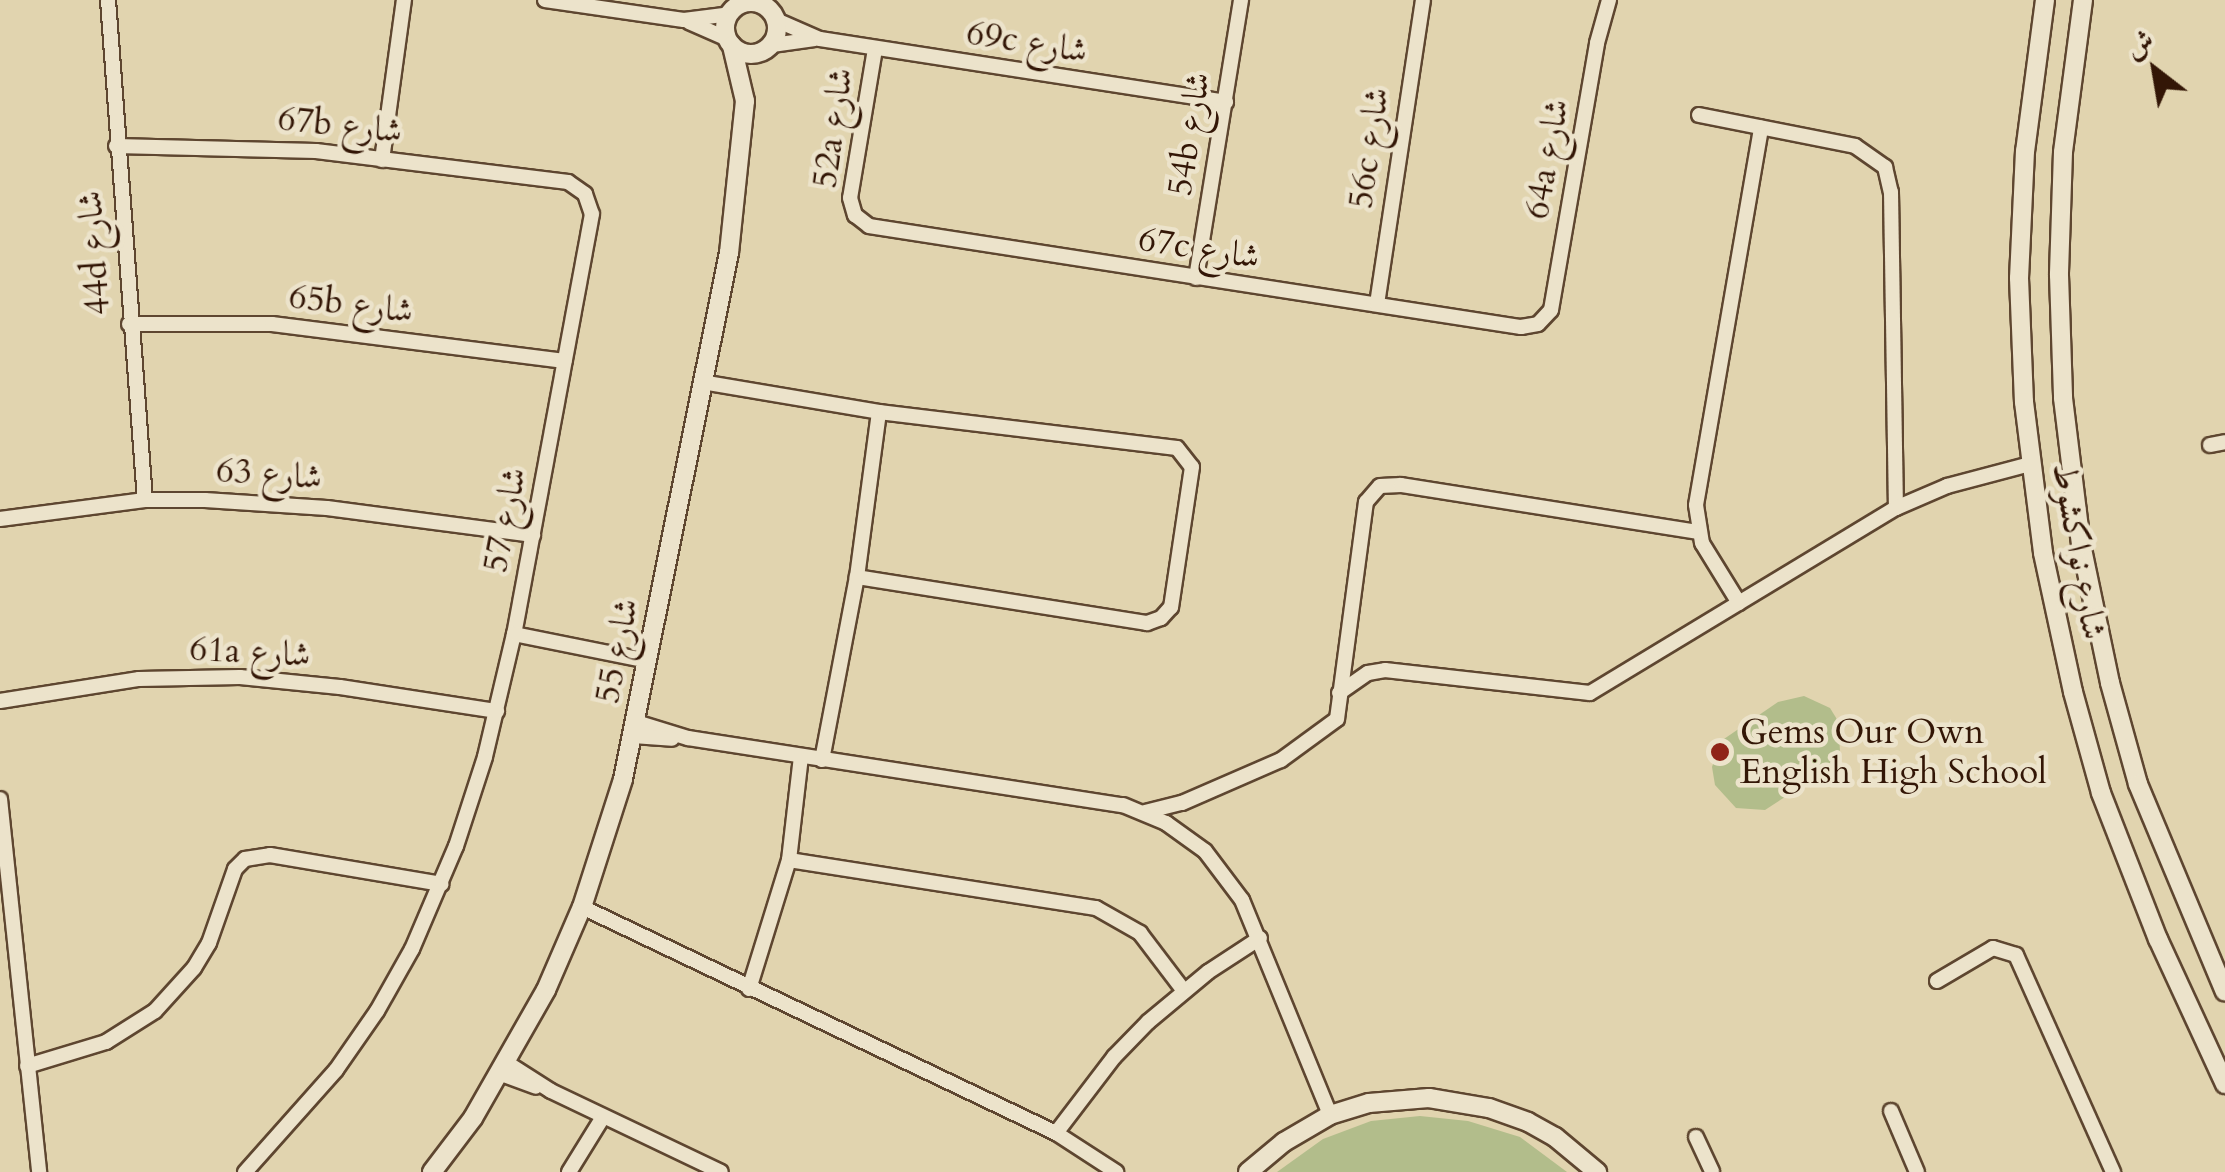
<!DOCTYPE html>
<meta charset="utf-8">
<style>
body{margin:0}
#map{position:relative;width:2225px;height:1172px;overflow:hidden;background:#e1d4af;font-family:Cardo,Amiri,serif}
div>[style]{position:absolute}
.green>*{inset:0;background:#b2bd8b}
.roads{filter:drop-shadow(2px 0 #5e4630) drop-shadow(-2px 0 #5e4630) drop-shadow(0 2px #5e4630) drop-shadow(0 -2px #5e4630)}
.minor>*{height:14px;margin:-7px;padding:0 7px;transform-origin:7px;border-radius:7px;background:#ece3cb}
.tertiary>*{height:18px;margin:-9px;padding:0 9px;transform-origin:9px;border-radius:9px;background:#ece3cb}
.tertiary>.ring{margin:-9px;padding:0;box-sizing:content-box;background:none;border:18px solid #ece3cb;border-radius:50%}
.dots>*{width:28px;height:28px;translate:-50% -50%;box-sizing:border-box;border:5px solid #ece3cb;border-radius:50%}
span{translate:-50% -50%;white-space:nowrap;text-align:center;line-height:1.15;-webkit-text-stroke:9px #ece3cb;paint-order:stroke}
.street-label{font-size:35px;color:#331606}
.poi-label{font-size:35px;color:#331606}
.left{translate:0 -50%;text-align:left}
.north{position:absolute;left:2105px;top:20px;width:100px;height:100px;-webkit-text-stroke:8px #ece3cb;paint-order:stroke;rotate:329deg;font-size:28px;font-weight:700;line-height:40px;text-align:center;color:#331606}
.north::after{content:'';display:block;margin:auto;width:35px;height:45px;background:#331606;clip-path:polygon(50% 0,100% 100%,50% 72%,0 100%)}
</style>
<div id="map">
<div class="green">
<i style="clip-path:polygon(1804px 696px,1830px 708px,1838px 721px,1840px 751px,1834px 765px,1765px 810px,1736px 808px,1715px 785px,1712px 767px,1721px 741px,1778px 702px)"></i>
<i style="clip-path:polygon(1420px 1116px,1468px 1121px,1520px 1137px,1567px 1172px,1277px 1172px,1323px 1139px,1371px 1121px)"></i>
</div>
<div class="roads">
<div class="minor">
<i style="left:108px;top:0;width:501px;rotate:85.77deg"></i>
<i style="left:545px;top:0;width:140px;rotate:8.2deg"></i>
<i style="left:684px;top:20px;width:46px;rotate:-7.4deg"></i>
<i style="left:776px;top:20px;width:48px;rotate:23.4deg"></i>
<i style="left:820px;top:39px;width:411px;rotate:8.8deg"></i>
<i style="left:689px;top:22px;width:43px;rotate:23.6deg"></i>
<i style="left:772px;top:45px;width:43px;rotate:-7.9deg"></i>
<i style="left:875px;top:49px;width:151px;rotate:99.5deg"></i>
<i style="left:850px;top:198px;width:18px;rotate:74deg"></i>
<i style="left:855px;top:215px;width:18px;rotate:38deg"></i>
<i style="left:869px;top:226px;width:660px;rotate:8.81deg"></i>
<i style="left:1521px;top:327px;width:17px;rotate:-10deg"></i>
<i style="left:1538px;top:324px;width:19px;rotate:-47deg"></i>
<i style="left:1551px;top:310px;width:271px;rotate:-80.2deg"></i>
<i style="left:1597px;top:43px;width:45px;rotate:-74.4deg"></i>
<i style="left:1699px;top:115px;width:159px;rotate:11.2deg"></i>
<i style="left:1855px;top:146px;width:37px;rotate:35deg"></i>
<i style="left:1885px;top:167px;width:26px;rotate:77deg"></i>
<i style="left:1891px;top:192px;width:316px;rotate:89.1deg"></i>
<i style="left:116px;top:146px;width:200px;rotate:1.4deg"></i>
<i style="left:316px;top:151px;width:254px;rotate:7deg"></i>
<i style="left:568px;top:182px;width:21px;rotate:35deg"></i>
<i style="left:585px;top:194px;width:21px;rotate:71deg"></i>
<i style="left:592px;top:214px;width:427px;rotate:100.5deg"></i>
<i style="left:514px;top:634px;width:126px;rotate:103.3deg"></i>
<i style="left:485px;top:757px;width:94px;rotate:108deg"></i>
<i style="left:456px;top:846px;width:112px;rotate:113.1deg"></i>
<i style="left:412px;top:949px;width:71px;rotate:119.4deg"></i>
<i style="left:377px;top:1011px;width:72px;rotate:124.8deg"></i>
<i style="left:336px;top:1070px;width:137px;rotate:131.7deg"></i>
<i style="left:382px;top:160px;width:162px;rotate:-82.2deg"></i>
<i style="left:1196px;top:278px;width:282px;rotate:-80.8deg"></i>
<i style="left:1377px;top:304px;width:307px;rotate:-81.4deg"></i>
<i style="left:129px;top:324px;width:143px"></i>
<i style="left:272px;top:324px;width:295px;rotate:7.2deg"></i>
<i style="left:702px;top:382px;width:180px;rotate:9.6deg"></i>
<i style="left:879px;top:412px;width:300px;rotate:6.9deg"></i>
<i style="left:1177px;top:448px;width:24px;rotate:52deg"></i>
<i style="left:1192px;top:467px;width:142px;rotate:98.5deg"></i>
<i style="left:1171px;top:607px;width:15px;rotate:132deg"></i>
<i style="left:1161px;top:618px;width:15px;rotate:160deg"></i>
<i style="left:1147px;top:623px;width:294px;rotate:-171deg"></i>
<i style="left:2210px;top:445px;width:15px;rotate:-11deg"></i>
<i style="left:0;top:519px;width:146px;rotate:-7.5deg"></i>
<i style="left:145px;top:500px;width:60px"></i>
<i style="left:205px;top:500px;width:122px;rotate:3.8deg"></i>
<i style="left:327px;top:508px;width:208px;rotate:7.5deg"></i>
<i style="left:1739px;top:603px;width:70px;rotate:-121.7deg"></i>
<i style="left:1702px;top:543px;width:38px;rotate:-99deg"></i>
<i style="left:1696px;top:505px;width:383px;rotate:-80.2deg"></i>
<i style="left:514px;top:634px;width:137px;rotate:11.4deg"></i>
<i style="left:1339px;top:693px;width:35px;rotate:-35deg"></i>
<i style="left:1368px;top:673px;width:17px;rotate:-10deg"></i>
<i style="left:1385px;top:670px;width:206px;rotate:6.4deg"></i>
<i style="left:1590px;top:693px;width:358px;rotate:-31.2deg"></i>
<i style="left:1896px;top:508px;width:56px;rotate:-23.3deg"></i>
<i style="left:1947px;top:486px;width:86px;rotate:-14.8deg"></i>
<i style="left:0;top:701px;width:141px;rotate:-9deg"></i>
<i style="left:139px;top:679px;width:101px;rotate:-1.1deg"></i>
<i style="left:240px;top:677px;width:100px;rotate:5.7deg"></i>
<i style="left:340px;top:687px;width:159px;rotate:8.7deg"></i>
<i style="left:636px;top:722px;width:54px;rotate:17.1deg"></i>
<i style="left:688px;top:738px;width:440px;rotate:8.8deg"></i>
<i style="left:1123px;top:805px;width:47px;rotate:22.7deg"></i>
<i style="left:1166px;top:823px;width:48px;rotate:35.7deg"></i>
<i style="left:1205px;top:851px;width:61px;rotate:52.9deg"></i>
<i style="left:1242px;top:900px;width:232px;rotate:67.7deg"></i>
<i style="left:633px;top:736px;width:39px;rotate:4deg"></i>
<i style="left:822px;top:760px;width:186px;rotate:-79.2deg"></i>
<i style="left:857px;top:577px;width:166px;rotate:-82.4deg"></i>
<i style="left:0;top:799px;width:375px;rotate:84deg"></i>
<i style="left:1145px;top:812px;width:38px;rotate:-14deg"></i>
<i style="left:1182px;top:803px;width:108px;rotate:-23.5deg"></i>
<i style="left:1281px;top:760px;width:69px;rotate:-36.2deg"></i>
<i style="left:1337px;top:719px;width:219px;rotate:-82.4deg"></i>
<i style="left:1366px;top:502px;width:21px;rotate:-49deg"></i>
<i style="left:1380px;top:486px;width:21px;rotate:-3deg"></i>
<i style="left:1401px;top:485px;width:301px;rotate:9deg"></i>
<i style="left:789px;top:860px;width:311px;rotate:8.9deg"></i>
<i style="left:1096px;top:908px;width:51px;rotate:29.6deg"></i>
<i style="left:1140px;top:933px;width:73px;rotate:52.8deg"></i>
<i style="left:582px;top:907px;width:525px;rotate:25.49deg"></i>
<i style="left:1056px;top:1133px;width:72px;rotate:33deg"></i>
<i style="left:1937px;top:981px;width:65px;rotate:-30.5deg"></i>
<i style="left:1993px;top:948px;width:24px;rotate:17deg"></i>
<i style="left:2016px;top:955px;width:238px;rotate:65.9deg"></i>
<i style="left:749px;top:989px;width:135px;rotate:-72.8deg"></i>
<i style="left:789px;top:860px;width:104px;rotate:-83.4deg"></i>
<i style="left:507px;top:1063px;width:52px;rotate:32.5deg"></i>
<i style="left:551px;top:1091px;width:188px;rotate:25.5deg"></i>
<i style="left:27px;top:1066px;width:83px;rotate:-16.9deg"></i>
<i style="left:106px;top:1042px;width:58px;rotate:-32.3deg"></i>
<i style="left:155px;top:1011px;width:58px;rotate:-47.8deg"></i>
<i style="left:194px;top:968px;width:29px;rotate:-59deg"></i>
<i style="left:209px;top:943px;width:78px;rotate:-70.6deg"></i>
<i style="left:235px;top:869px;width:14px;rotate:-45deg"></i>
<i style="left:245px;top:859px;width:25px;rotate:-9deg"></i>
<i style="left:270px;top:855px;width:174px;rotate:9.6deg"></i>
<i style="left:501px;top:1074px;width:37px;rotate:20deg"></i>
<i style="left:1891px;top:1111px;width:66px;rotate:66.9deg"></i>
<i style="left:1056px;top:1133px;width:96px;rotate:-52.7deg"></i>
<i style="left:1114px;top:1057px;width:49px;rotate:-45.8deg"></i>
<i style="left:1148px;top:1022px;width:78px;rotate:-39.8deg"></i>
<i style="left:1208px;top:972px;width:62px;rotate:-33.2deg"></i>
<i style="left:1696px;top:1137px;width:38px;rotate:65deg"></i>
<i style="left:569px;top:1172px;width:65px;rotate:-58.3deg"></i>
</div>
<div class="tertiary">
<i style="left:2045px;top:0;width:152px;rotate:97.5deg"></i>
<i style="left:2025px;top:151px;width:127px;rotate:92.7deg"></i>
<i style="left:2019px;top:278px;width:124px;rotate:87.7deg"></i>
<i style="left:2024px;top:402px;width:152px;rotate:82.8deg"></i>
<i style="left:2043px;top:553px;width:142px;rotate:77.8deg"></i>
<i style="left:2073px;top:692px;width:105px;rotate:74.5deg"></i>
<i style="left:2101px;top:793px;width:157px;rotate:68.7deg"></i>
<i style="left:2158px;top:939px;width:160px;rotate:65.2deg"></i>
<i style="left:2083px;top:0;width:153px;rotate:97.5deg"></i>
<i style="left:2063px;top:152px;width:123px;rotate:91.9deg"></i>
<i style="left:2059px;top:275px;width:123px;rotate:88.1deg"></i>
<i style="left:2063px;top:398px;width:147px;rotate:83deg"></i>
<i style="left:2081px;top:544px;width:142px;rotate:78.2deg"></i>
<i style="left:2110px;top:683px;width:105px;rotate:74.5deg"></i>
<i style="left:2138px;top:784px;width:225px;rotate:67.3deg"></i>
<i class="ring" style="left:725px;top:2px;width:34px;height:34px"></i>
<i style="left:432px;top:1172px;width:68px;rotate:-52.8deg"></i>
<i style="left:473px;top:1118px;width:147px;rotate:-60.3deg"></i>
<i style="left:546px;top:990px;width:90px;rotate:-66.6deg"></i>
<i style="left:582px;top:907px;width:134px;rotate:-72.2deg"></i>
<i style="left:623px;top:779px;width:537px;rotate:-78.61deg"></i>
<i style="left:729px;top:253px;width:153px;rotate:-84deg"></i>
<i style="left:745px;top:101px;width:57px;rotate:-103.3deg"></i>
<i style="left:1248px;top:1172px;width:47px;rotate:-39.8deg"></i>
<i style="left:1284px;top:1142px;width:53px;rotate:-30.4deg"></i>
<i style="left:1330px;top:1115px;width:41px;rotate:-17.1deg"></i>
<i style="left:1369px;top:1103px;width:60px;rotate:-4.8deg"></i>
<i style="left:1429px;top:1098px;width:61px;rotate:9.5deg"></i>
<i style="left:1489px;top:1108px;width:41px;rotate:19.7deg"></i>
<i style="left:1528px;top:1122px;width:31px;rotate:29deg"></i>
<i style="left:1555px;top:1137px;width:55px;rotate:39.8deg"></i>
</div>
</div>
<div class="dots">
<i style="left:1720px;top:752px;background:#8f2418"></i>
</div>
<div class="street-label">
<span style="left:1027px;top:42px;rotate:9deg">69c شارع</span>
<span style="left:340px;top:125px;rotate:6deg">67b شارع</span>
<span style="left:833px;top:128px;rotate:-82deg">52a شارع</span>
<span style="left:1189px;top:134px;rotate:-81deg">54b شارع</span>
<span style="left:1369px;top:148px;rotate:-82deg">56c شارع</span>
<span style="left:1547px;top:159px;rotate:-80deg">64a شارع</span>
<span style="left:1199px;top:248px;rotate:9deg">67c شارع</span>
<span style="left:94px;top:253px;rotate:-94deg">44d شارع</span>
<span style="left:351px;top:304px;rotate:7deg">65b شارع</span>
<span style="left:269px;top:474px;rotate:4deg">شارع 63</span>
<span style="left:505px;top:520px;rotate:-79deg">شارع 57</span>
<span style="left:2079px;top:551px;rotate:80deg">شارع نواكشوط</span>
<span style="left:617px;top:651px;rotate:-79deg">شارع 55</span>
<span style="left:250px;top:652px;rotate:3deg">61a شارع</span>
</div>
<div class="poi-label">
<span class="left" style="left:1740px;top:752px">Gems Our Own<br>English High School</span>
</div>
<div class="north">ش</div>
</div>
